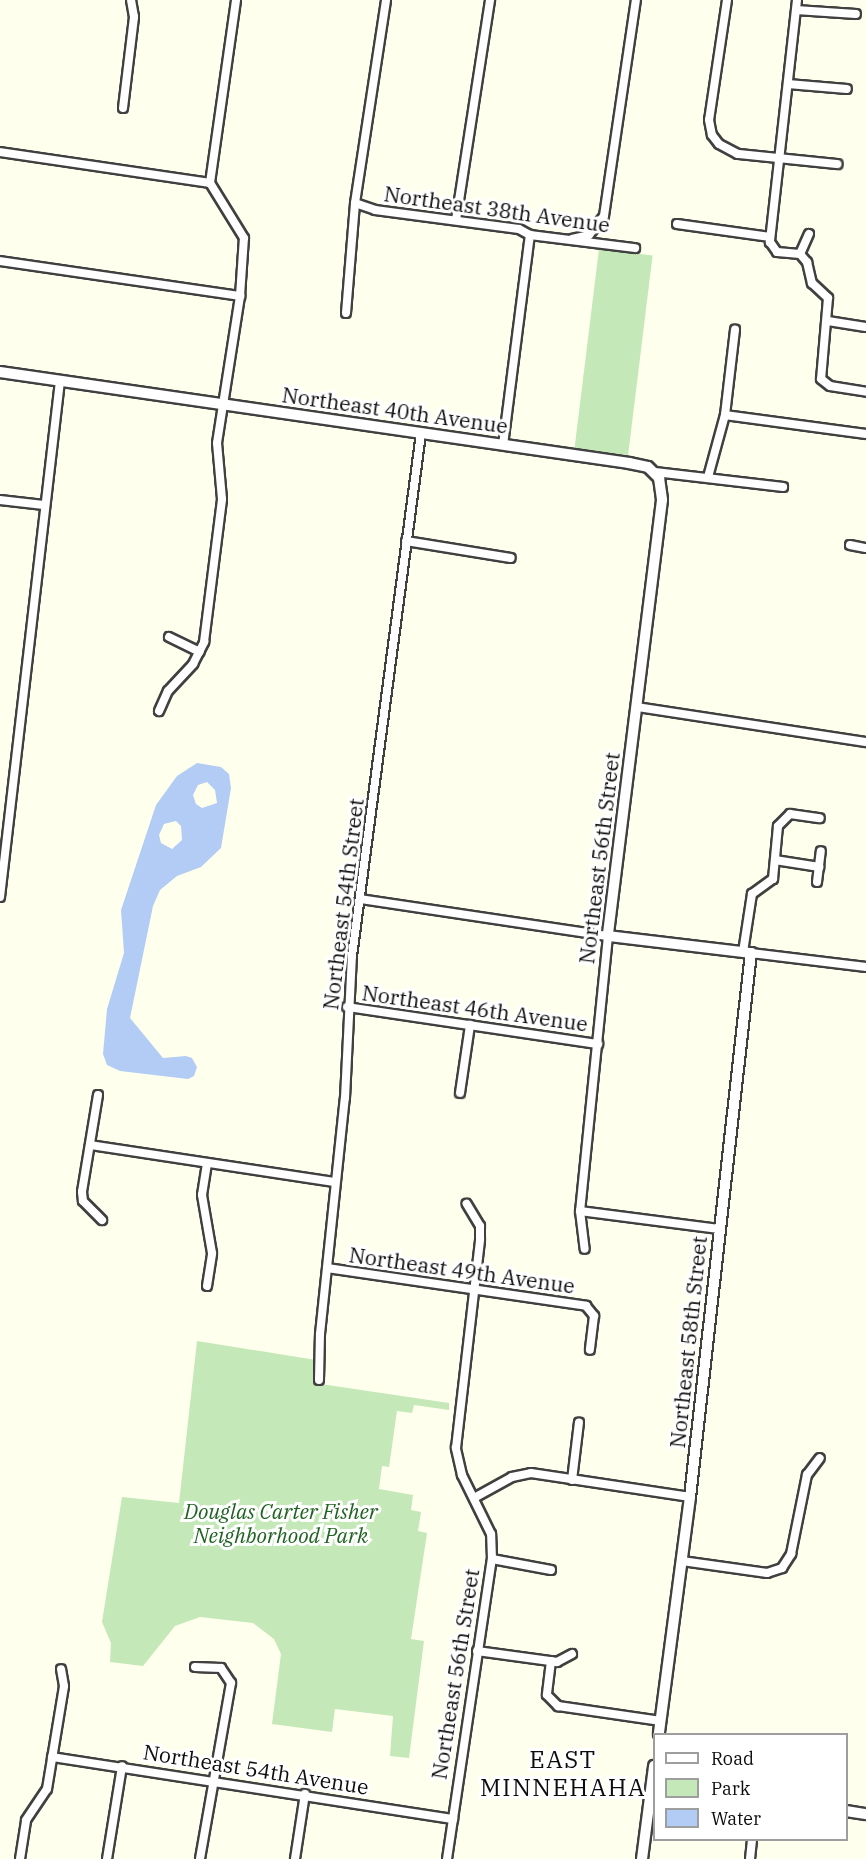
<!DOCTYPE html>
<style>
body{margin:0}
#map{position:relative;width:866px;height:1859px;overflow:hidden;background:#feffed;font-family:"IBM Plex Serif",serif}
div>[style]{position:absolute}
.green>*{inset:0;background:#c5e8b8;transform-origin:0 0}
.water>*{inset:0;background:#b3ccf5}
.roads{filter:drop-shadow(2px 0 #404040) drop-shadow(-2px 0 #404040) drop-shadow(0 2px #404040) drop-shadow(0 -2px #404040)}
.minor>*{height:8px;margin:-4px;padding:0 4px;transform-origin:4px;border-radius:4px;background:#fff}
.tertiary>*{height:10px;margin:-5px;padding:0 5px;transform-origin:5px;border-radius:5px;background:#fff}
span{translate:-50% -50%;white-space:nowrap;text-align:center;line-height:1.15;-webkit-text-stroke:6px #fff;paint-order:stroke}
.street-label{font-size:21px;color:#0d0d0d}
.park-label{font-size:21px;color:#1f6321;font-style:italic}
.quarter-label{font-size:24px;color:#0d0d0d;letter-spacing:1.5px}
.legend{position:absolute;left:653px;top:1733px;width:195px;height:108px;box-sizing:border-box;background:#fff;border:2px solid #9e9e9e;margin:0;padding:8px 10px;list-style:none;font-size:18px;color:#0d0d0d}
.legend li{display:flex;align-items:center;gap:12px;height:30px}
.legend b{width:30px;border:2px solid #9e9e9e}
</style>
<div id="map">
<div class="green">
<i style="left:599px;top:249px;width:54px;height:201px;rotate:7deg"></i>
<i style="clip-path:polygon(197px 1341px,316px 1360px,314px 1383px,449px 1403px,449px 1410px,414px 1405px,412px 1413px,397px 1411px,389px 1467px,382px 1466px,379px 1489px,413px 1495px,411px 1510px,421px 1512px,418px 1531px,427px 1533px,411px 1639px,424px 1641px,409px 1758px,390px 1756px,393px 1716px,335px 1709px,332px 1732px,272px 1724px,281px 1654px,274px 1639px,253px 1623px,200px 1617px,175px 1626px,143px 1666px,110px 1662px,111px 1643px,102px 1622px,122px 1497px,179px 1503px)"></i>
</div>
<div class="water">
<i style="clip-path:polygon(evenodd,197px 763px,221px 767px,229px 774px,231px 788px,221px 848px,201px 867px,177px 876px,160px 890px,153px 906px,130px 1018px,163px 1058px,186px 1056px,192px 1058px,197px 1067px,194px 1076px,188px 1079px,120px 1071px,107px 1065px,103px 1054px,107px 1009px,124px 953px,121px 910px,156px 805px,177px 776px,197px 763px,207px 782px,215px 790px,217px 803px,202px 808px,196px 804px,193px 795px,198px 785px,207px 782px,197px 763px,176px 821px,181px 826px,182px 840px,172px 849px,161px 843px,159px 835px,164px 824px,176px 821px)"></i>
</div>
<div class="roads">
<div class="minor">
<i style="left:727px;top:0;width:121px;rotate:98.5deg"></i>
<i style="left:709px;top:120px;width:15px;rotate:79deg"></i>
<i style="left:712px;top:135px;width:11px;rotate:52deg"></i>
<i style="left:719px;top:144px;width:21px;rotate:28deg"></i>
<i style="left:738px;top:154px;width:100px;rotate:5.8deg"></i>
<i style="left:797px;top:0;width:244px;rotate:96.4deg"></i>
<i style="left:770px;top:242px;width:12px;rotate:55deg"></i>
<i style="left:777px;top:252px;width:23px;rotate:5deg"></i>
<i style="left:800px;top:254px;width:11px;rotate:49deg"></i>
<i style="left:807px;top:262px;width:22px;rotate:77deg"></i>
<i style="left:812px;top:283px;width:22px;rotate:43deg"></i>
<i style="left:828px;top:298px;width:81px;rotate:94.9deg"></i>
<i style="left:821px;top:379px;width:11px;rotate:38deg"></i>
<i style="left:830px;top:386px;width:36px;rotate:9deg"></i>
<i style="left:796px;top:10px;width:60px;rotate:3.8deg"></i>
<i style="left:788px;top:84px;width:59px;rotate:4.8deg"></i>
<i style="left:123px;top:108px;width:92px;rotate:-83.1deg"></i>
<i style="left:134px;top:17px;width:17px;rotate:-100deg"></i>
<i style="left:0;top:152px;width:212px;rotate:8.4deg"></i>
<i style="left:355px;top:203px;width:21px;rotate:19deg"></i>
<i style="left:375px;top:210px;width:145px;rotate:7.5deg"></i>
<i style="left:519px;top:229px;width:13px;rotate:29deg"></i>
<i style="left:530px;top:235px;width:106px;rotate:7.1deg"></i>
<i style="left:456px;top:220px;width:223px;rotate:-81.2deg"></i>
<i style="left:677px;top:224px;width:94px;rotate:8deg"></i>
<i style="left:572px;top:239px;width:17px;rotate:-13deg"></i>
<i style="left:589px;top:235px;width:24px;rotate:-52deg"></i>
<i style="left:604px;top:216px;width:218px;rotate:-81.6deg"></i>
<i style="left:800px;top:254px;width:22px;rotate:-66deg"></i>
<i style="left:0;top:261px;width:243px;rotate:8.3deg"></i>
<i style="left:346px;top:313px;width:110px;rotate:-85.3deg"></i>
<i style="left:355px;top:203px;width:205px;rotate:-81.3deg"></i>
<i style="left:828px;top:321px;width:38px;rotate:9deg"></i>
<i style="left:725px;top:415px;width:142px;rotate:7.7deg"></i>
<i style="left:503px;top:445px;width:212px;rotate:-82.7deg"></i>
<i style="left:655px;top:472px;width:129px;rotate:6.7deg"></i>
<i style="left:708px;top:477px;width:64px;rotate:-74.7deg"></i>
<i style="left:725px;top:415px;width:86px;rotate:-83.3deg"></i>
<i style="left:0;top:500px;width:44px;rotate:6.5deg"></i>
<i style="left:406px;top:541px;width:106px;rotate:9.2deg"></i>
<i style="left:850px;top:545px;width:16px;rotate:11deg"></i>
<i style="left:169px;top:637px;width:34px;rotate:26deg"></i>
<i style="left:637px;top:707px;width:232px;rotate:8.7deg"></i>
<i style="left:159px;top:711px;width:22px;rotate:-66deg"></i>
<i style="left:168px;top:691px;width:37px;rotate:-47deg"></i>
<i style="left:193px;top:664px;width:25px;rotate:-63deg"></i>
<i style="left:204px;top:642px;width:144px;rotate:-82.8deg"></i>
<i style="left:222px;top:499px;width:56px;rotate:-95.1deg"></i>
<i style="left:217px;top:443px;width:149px;rotate:-81.1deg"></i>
<i style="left:240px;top:296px;width:58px;rotate:-86.1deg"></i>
<i style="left:244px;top:238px;width:65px;rotate:-121.7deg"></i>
<i style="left:210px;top:183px;width:185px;rotate:-81.9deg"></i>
<i style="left:775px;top:860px;width:45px;rotate:9deg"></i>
<i style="left:817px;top:882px;width:31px;rotate:-83deg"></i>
<i style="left:0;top:897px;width:519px;rotate:-83.37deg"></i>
<i style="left:360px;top:899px;width:251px;rotate:8.5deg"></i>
<i style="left:608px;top:936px;width:276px;rotate:95.8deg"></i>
<i style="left:580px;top:1211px;width:38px;rotate:83deg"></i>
<i style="left:743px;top:952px;width:59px;rotate:-81.2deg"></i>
<i style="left:752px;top:894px;width:26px;rotate:-36deg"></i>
<i style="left:773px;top:879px;width:53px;rotate:-84.6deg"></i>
<i style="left:778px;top:826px;width:17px;rotate:-45deg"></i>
<i style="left:790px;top:814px;width:30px;rotate:8deg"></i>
<i style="left:751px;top:953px;width:116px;rotate:6.9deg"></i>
<i style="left:347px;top:1007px;width:254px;rotate:8.4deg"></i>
<i style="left:460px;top:1093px;width:69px;rotate:-81.6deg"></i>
<i style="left:98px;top:1095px;width:98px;rotate:99.4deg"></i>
<i style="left:82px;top:1192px;width:9px;rotate:84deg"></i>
<i style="left:83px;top:1201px;width:27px;rotate:45deg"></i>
<i style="left:90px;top:1145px;width:248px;rotate:8.6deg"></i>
<i style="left:580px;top:1211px;width:140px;rotate:7.4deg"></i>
<i style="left:327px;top:1268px;width:262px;rotate:8.3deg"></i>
<i style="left:586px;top:1306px;width:13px;rotate:51deg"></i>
<i style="left:594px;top:1316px;width:34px;rotate:97deg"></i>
<i style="left:207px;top:1286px;width:33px;rotate:-81deg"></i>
<i style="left:212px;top:1253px;width:59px;rotate:-99.8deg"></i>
<i style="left:202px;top:1195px;width:32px;rotate:-81deg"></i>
<i style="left:319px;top:1380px;width:46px;rotate:-88.8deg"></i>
<i style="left:320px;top:1334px;width:237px;rotate:-84deg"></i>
<i style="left:345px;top:1098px;width:142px;rotate:-87.2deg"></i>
<i style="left:352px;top:956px;width:528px;rotate:-82.48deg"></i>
<i style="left:572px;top:1480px;width:58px;rotate:-83.1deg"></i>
<i style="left:474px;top:1498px;width:43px;rotate:-28.9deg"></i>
<i style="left:512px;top:1477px;width:19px;rotate:-12deg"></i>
<i style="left:531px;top:1473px;width:161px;rotate:8.6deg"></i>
<i style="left:492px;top:1559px;width:60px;rotate:10.6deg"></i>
<i style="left:682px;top:1561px;width:86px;rotate:8deg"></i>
<i style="left:767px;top:1573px;width:16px;rotate:-18deg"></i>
<i style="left:782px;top:1568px;width:17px;rotate:-57deg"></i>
<i style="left:791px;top:1554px;width:81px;rotate:-78.6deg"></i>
<i style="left:807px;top:1475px;width:21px;rotate:-53deg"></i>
<i style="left:477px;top:1651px;width:81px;rotate:7.8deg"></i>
<i style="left:557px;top:1662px;width:17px;rotate:-28deg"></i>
<i style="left:551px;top:1661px;width:34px;rotate:97deg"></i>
<i style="left:547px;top:1695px;width:16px;rotate:45deg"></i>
<i style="left:558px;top:1706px;width:104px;rotate:8.3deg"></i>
<i style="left:195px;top:1667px;width:26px;rotate:2deg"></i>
<i style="left:221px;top:1668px;width:18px;rotate:56deg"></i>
<i style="left:231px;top:1683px;width:179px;rotate:100deg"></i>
<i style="left:52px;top:1757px;width:406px;rotate:8.8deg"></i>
<i style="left:20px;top:1859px;width:39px;rotate:-81deg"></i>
<i style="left:26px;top:1820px;width:37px;rotate:-56deg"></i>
<i style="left:47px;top:1789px;width:104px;rotate:-80.6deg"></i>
<i style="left:64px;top:1686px;width:17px;rotate:-100deg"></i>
<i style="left:107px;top:1859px;width:94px;rotate:-80.8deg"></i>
<i style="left:295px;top:1859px;width:66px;rotate:-81.3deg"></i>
<i style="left:447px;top:1859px;width:303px;rotate:-81.5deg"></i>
<i style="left:492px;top:1559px;width:25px;rotate:-92deg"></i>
<i style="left:491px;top:1534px;width:66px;rotate:-116.2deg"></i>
<i style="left:462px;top:1475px;width:28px;rotate:-103deg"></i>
<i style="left:456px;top:1448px;width:210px;rotate:-83.4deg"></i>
<i style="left:480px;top:1239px;width:13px;rotate:-90deg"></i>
<i style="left:480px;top:1226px;width:26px;rotate:-121deg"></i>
<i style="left:750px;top:1859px;width:19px;rotate:-84deg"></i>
</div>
<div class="tertiary">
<i style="left:0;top:372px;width:636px;rotate:8.23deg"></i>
<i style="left:629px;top:463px;width:19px;rotate:12deg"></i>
<i style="left:648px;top:467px;width:16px;rotate:45deg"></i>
<i style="left:659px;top:478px;width:22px;rotate:82deg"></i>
<i style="left:662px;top:500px;width:439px;rotate:97.1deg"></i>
<i style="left:608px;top:936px;width:144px;rotate:6.8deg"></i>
<i style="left:751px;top:953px;width:547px;rotate:96.4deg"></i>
<i style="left:690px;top:1497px;width:239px;rotate:97.5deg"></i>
<i style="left:846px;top:1811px;width:20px;rotate:9deg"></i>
<i style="left:642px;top:1859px;width:94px;rotate:-82.6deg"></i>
</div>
</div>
<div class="street-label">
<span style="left:497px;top:209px;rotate:8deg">Northeast 38th Avenue</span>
<span style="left:395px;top:410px;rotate:8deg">Northeast 40th Avenue</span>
<span style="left:599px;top:858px;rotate:-83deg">Northeast 56th Street</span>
<span style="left:343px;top:904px;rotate:-83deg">Northeast 54th Street</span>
<span style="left:475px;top:1008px;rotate:8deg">Northeast 46th Avenue</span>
<span style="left:462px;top:1270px;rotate:8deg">Northeast 49th Avenue</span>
<span style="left:688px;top:1342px;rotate:-84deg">Northeast 58th Street</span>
<span style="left:455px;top:1674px;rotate:-81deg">Northeast 56th Street</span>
<span style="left:256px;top:1769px;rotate:9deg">Northeast 54th Avenue</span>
</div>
<div class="park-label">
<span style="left:281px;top:1523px">Douglas Carter Fisher<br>Neighborhood Park</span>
</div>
<div class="quarter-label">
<span style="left:563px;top:1774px">EAST<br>MINNEHAHA</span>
</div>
<ul class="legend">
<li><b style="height:8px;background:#fff"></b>Road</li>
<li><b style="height:16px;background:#c5e8b8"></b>Park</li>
<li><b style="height:16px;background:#b3ccf5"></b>Water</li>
</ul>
</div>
